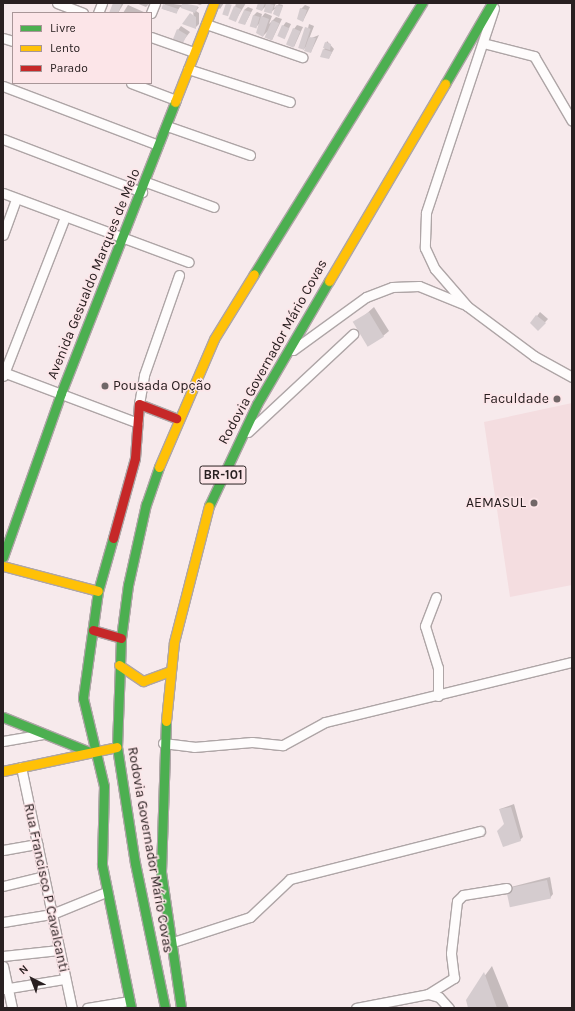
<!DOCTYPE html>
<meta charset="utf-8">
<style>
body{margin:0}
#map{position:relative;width:575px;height:1011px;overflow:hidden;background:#f7eaec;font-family:Karla,sans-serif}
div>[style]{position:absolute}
.built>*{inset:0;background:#f4dde0}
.shadow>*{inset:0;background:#0003}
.building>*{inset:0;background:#d5cccf;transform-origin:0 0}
.roads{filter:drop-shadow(1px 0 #aea5a6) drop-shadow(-1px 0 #aea5a6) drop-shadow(0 1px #aea5a6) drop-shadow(0 -1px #aea5a6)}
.street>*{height:9px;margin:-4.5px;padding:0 4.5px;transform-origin:4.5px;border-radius:4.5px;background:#fefcfc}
.fast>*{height:9px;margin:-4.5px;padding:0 4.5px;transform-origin:4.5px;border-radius:4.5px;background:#4caf50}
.slow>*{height:9px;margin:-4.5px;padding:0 4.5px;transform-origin:4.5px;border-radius:4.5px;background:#ffc107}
.jam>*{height:9px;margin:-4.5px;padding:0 4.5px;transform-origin:4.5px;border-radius:4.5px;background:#c62828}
.dots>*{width:11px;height:11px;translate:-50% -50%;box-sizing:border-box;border:2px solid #fce5e8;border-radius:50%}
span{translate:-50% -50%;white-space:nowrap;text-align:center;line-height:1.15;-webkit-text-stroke:3px #fce5e8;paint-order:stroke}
.shield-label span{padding:1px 3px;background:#fce5e8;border:1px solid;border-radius:3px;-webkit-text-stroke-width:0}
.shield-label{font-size:13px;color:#292021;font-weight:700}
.street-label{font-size:14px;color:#292021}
.poi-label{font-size:14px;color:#292021}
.left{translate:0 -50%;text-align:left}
.right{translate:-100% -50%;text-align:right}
.frame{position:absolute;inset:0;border:4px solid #292021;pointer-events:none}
.legend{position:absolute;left:12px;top:12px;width:140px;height:72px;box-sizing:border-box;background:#fce5e8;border:1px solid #a89698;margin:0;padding:5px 7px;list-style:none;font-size:12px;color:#292021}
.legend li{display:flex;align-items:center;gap:8px;height:20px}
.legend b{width:20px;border:1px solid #a89698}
.north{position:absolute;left:12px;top:959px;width:40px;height:40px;-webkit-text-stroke:3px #fce5e8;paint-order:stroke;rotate:318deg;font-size:11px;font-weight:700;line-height:16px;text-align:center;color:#292021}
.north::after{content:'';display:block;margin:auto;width:14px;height:18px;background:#292021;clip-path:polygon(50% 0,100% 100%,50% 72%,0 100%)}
</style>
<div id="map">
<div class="built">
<i style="clip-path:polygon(572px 403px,572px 585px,510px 597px,484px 422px)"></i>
</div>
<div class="shadow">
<i style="clip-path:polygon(114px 3px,124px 3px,118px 13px,112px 13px)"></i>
<i style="clip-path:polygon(136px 3px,150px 3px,146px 7px)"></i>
<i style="clip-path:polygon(165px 3px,199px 7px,196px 11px,199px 13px,199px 24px,195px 28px,193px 11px,180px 7px,176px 13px,163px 9px)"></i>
<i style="clip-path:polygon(194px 3px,204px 3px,200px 5px)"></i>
<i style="clip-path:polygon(219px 3px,224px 3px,220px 9px,217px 7px)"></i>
<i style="clip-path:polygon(236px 3px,246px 3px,235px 21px,235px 7px)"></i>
<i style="clip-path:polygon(259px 3px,276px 3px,274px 8px,279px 4px,283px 5px,279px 15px,277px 7px,270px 13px,267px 5px,262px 10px)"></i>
<i style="clip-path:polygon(128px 5px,146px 13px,123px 13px)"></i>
<i style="clip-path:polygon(305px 5px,310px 7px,303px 21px,301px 9px)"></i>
<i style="clip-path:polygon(248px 7px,253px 9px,245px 24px,244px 10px)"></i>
<i style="clip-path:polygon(257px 12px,262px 14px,261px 18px,265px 13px,272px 16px,269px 24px,276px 17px,282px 19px,272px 40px,269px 30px,263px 36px,260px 23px,255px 28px,254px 15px)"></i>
<i style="clip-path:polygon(286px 22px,291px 24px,285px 37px,283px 26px)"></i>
<i style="clip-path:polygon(309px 24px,314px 26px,309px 39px,319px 35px,311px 52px,308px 45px,303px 50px)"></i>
<i style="clip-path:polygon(297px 25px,303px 27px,294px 47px,294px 29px)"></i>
<i style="clip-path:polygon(181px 26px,190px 32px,183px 41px,178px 30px)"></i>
<i style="clip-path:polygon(327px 41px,334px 49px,329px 58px,324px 50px)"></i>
<i style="clip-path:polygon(374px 307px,389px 331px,383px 336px,355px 324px)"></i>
<i style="clip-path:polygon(540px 312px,548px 319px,538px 330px,532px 323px)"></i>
<i style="clip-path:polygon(514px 804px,523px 837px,520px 840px,505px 824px,500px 809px)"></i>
<i style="clip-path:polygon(550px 877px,553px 894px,550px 898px,507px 888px)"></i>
<i style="clip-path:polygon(492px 966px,509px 1008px,470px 1008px,467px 1000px)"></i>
</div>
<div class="building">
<i style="clip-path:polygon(113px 3px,122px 3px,118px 13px,109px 13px)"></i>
<i style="clip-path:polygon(182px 3px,198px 6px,195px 13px,181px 8px)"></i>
<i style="left:226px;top:3px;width:6px;height:12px;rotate:18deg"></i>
<i style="clip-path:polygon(258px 3px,265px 3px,262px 11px,256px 9px)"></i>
<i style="left:266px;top:3px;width:8px;height:9px;rotate:14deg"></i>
<i style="left:163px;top:4px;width:16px;height:5px;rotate:18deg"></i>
<i style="clip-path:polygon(276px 5px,283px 6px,279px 17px,273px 14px)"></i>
<i style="left:234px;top:6px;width:8px;height:14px;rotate:23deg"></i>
<i style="clip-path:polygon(300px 8px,307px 10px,303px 22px,297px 19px)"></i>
<i style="clip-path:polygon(244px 10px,251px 12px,245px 25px,238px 23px)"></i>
<i style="clip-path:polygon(190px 13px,196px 17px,196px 29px,182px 24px)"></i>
<i style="left:253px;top:15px;width:7px;height:12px;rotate:16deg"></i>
<i style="clip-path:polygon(261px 16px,269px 19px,263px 37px,256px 33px)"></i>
<i style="left:272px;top:20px;width:8px;height:19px;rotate:23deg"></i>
<i style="left:282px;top:25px;width:8px;height:12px;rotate:23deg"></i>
<i style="left:305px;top:27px;width:6px;height:22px;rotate:18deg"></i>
<i style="left:293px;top:28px;width:8px;height:18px;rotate:23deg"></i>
<i style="clip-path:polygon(177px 29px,187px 35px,183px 43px,173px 39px)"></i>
<i style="clip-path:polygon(309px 37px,316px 38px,311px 53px,304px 51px)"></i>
<i style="clip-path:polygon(325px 42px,331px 44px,330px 50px,323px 48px)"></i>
<i style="clip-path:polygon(323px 49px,332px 52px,329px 59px,320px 57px)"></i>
<i style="left:369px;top:312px;width:29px;height:19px;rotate:59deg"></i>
<i style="clip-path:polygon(536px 315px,546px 323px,538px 331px,530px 323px)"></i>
<i style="clip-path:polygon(511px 807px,521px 841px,503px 847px,497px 831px,504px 824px,499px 809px)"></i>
<i style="left:547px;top:880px;width:19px;height:42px;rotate:78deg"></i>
<i style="clip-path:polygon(484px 972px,497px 1008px,468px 1008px,466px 1000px)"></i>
</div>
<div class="roads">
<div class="street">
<i style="left:57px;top:3px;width:28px;rotate:21deg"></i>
<i style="left:494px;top:8px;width:216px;rotate:108.4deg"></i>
<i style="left:426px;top:213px;width:35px;rotate:92deg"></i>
<i style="left:425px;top:248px;width:23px;rotate:65deg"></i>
<i style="left:435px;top:269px;width:49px;rotate:49.1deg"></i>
<i style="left:467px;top:306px;width:84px;rotate:36.7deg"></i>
<i style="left:534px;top:356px;width:43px;rotate:28.9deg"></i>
<i style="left:98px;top:13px;width:11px;rotate:-68deg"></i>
<i style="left:151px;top:13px;width:11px;rotate:-68deg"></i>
<i style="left:206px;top:24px;width:102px;rotate:19deg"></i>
<i style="left:151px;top:37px;width:46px;rotate:19.2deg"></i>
<i style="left:3px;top:38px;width:10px;rotate:17deg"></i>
<i style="left:483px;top:43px;width:53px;rotate:14.3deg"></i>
<i style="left:534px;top:56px;width:75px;rotate:59.7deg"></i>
<i style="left:188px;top:69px;width:107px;rotate:17.9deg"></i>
<i style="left:131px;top:83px;width:48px;rotate:20.7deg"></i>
<i style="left:3px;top:86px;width:166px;rotate:20.8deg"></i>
<i style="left:167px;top:126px;width:88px;rotate:19.3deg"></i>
<i style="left:3px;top:139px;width:149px;rotate:20.9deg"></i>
<i style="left:146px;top:182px;width:72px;rotate:20.2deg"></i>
<i style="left:3px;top:193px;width:198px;rotate:20.4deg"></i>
<i style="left:3px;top:235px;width:38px;rotate:-70deg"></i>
<i style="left:293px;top:350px;width:90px;rotate:-36deg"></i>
<i style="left:366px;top:297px;width:28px;rotate:-21deg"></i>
<i style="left:392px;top:287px;width:27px;rotate:-2deg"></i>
<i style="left:419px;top:286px;width:48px;rotate:22.2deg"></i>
<i style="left:3px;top:372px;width:144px;rotate:20.7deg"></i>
<i style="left:3px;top:376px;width:171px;rotate:-68.7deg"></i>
<i style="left:139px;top:404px;width:29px;rotate:-80deg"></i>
<i style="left:144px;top:375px;width:106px;rotate:-70.7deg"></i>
<i style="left:248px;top:432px;width:144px;rotate:-43deg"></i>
<i style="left:436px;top:597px;width:31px;rotate:111deg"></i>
<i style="left:425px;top:626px;width:44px;rotate:72.8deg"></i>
<i style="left:438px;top:668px;width:28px;rotate:90deg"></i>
<i style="left:3px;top:741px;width:42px;rotate:-9.7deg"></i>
<i style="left:163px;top:743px;width:31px;rotate:7deg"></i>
<i style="left:194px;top:747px;width:58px;rotate:-4.9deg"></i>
<i style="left:252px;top:742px;width:31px;rotate:6deg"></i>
<i style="left:283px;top:745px;width:48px;rotate:-28.7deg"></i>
<i style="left:325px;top:722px;width:254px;rotate:-13.7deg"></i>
<i style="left:21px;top:767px;width:246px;rotate:78.1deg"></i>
<i style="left:3px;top:850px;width:35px;rotate:-10deg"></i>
<i style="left:3px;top:886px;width:42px;rotate:-13.7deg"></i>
<i style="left:3px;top:922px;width:50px;rotate:-9.3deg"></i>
<i style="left:52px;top:914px;width:58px;rotate:-22.2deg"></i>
<i style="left:170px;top:943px;width:84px;rotate:-18deg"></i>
<i style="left:250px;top:917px;width:55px;rotate:-43.5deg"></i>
<i style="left:290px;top:879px;width:196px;rotate:-14.2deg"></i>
<i style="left:3px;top:956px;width:56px;rotate:-6.1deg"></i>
<i style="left:3px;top:966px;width:43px;rotate:77.9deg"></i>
<i style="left:3px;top:989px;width:63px;rotate:-9.2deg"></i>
<i style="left:428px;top:994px;width:31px;rotate:-32deg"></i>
<i style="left:454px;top:978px;width:25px;rotate:-97deg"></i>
<i style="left:451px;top:953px;width:52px;rotate:-83.4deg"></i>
<i style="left:457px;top:901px;width:8px;rotate:-45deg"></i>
<i style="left:463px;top:895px;width:44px;rotate:-9.2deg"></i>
<i style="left:87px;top:1008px;width:43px;rotate:-9.5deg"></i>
<i style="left:356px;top:1008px;width:73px;rotate:-11deg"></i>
<i style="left:428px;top:994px;width:11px;rotate:15deg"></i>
<i style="left:439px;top:997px;width:15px;rotate:48deg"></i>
</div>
<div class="fast">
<i style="left:445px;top:84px;width:94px;rotate:-59.9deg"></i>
<i style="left:254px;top:274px;width:319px;rotate:-58.2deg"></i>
<i style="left:159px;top:467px;width:39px;rotate:109deg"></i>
<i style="left:146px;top:504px;width:83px;rotate:102.5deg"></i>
<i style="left:128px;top:585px;width:53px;rotate:97.5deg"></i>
<i style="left:121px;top:638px;width:109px;rotate:92.1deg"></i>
<i style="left:117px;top:747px;width:117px;rotate:81.2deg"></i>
<i style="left:135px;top:863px;width:148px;rotate:78.3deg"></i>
<i style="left:209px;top:506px;width:113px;rotate:-64.8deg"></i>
<i style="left:257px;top:404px;width:143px;rotate:-59.7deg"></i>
<i style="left:113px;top:538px;width:55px;rotate:105.8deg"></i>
<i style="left:98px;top:591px;width:108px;rotate:98deg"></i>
<i style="left:83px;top:698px;width:90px;rotate:76.6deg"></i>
<i style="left:104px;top:786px;width:79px;rotate:91.5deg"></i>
<i style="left:102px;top:865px;width:146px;rotate:78.5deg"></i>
<i style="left:3px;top:557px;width:174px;rotate:-70.5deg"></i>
<i style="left:61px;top:393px;width:313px;rotate:-68.6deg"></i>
<i style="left:3px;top:717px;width:94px;rotate:21.9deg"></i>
<i style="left:166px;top:721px;width:151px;rotate:91.9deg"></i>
<i style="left:161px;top:872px;width:137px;rotate:81.6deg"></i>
</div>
<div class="slow">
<i style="left:175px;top:102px;width:106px;rotate:-68.5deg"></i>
<i style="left:329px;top:281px;width:229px;rotate:-59.5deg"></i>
<i style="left:159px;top:467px;width:139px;rotate:-66.7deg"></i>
<i style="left:214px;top:339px;width:76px;rotate:-58.4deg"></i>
<i style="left:3px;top:566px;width:98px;rotate:14.7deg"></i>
<i style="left:119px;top:665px;width:29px;rotate:34deg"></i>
<i style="left:143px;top:681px;width:29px;rotate:-20deg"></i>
<i style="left:166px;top:721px;width:79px;rotate:-84.2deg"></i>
<i style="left:174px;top:642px;width:140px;rotate:-75.6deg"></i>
<i style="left:3px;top:771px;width:116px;rotate:-11.9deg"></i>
</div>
<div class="jam">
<i style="left:113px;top:538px;width:83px;rotate:-74.6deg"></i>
<i style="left:135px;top:458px;width:54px;rotate:-85.8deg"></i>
<i style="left:139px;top:404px;width:40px;rotate:21deg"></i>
<i style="left:93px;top:630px;width:29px;rotate:16deg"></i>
</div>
</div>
<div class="dots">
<i style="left:105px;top:386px;background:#716768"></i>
<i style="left:557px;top:399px;background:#716768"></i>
<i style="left:534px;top:503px;background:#716768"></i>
</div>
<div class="shield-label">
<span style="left:223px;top:475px">BR-101</span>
</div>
<div class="street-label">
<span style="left:94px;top:274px;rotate:-68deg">Avenida Gesualdo Marques de Melo</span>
<span style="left:273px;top:352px;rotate:-61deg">Rodovia Governador Mário Covas</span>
<span style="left:150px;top:850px;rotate:80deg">Rodovia Governador Mário Covas</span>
<span style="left:46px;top:888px;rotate:78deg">Rua Francisco P Cavalcanti</span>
</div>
<div class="poi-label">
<span class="left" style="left:113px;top:386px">Pousada Opção</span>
<span class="right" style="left:549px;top:399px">Faculdade</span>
<span class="right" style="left:526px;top:503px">AEMASUL</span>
</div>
<div class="frame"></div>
<ul class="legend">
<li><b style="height:5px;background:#4caf50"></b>Livre</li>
<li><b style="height:5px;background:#ffc107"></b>Lento</li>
<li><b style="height:5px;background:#c62828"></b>Parado</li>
</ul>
<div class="north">N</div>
</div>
